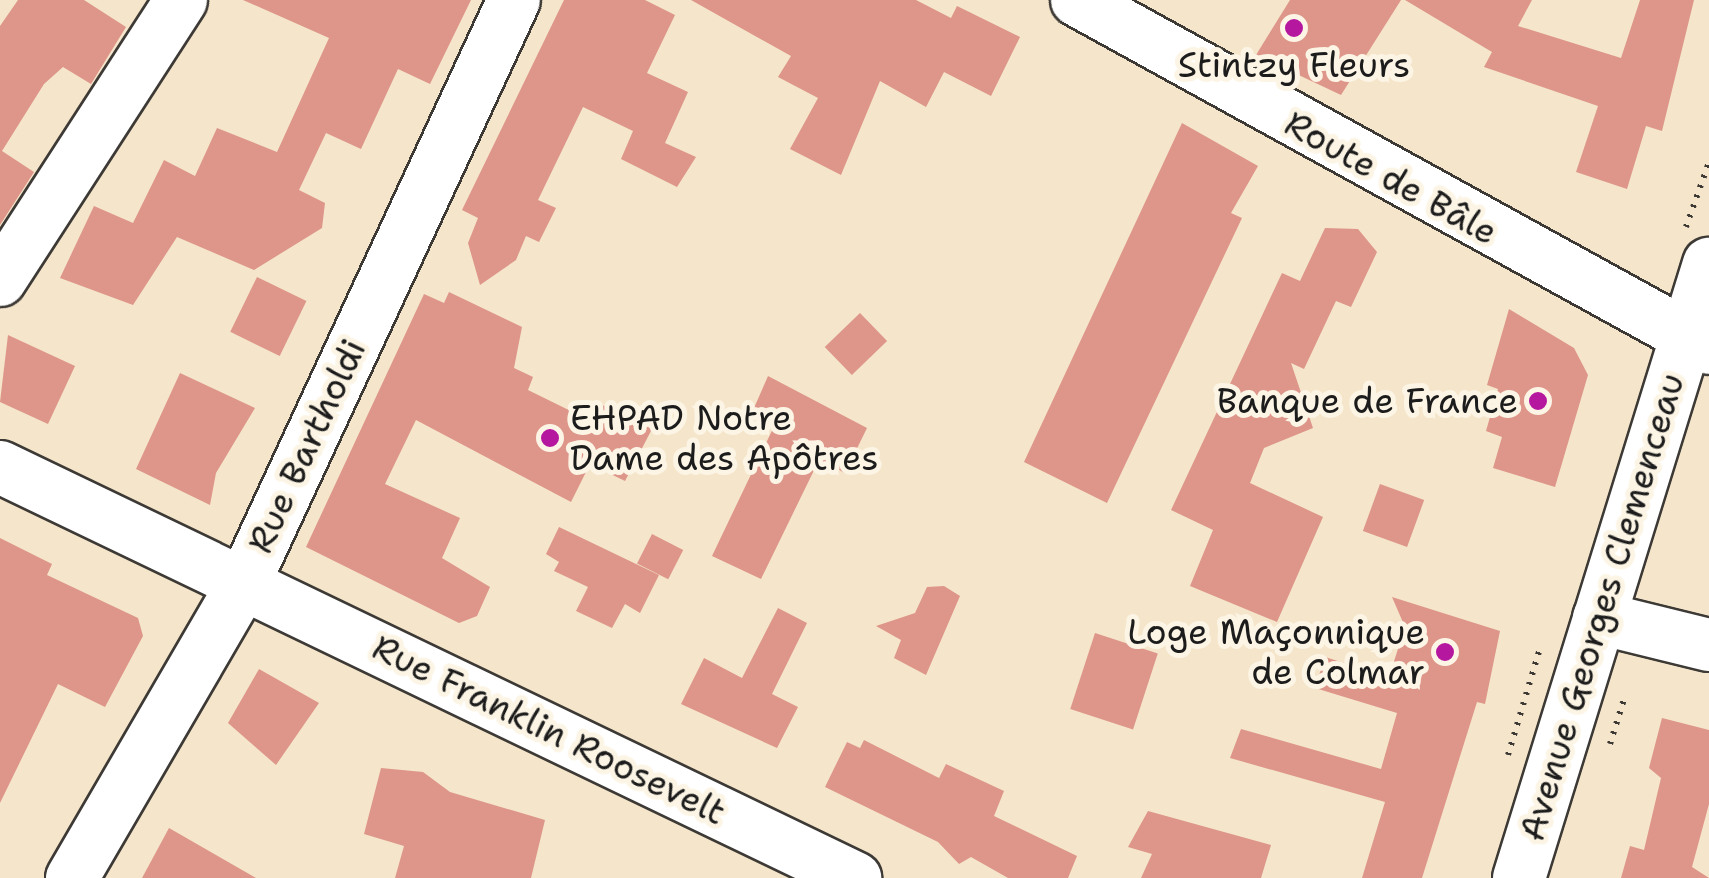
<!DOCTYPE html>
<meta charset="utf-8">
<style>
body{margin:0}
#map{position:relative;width:1709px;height:878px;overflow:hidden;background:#f5e5ca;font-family:"Shantell Sans",sans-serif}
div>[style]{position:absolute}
.building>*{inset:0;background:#dd9689;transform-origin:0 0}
.path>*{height:6px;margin-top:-3px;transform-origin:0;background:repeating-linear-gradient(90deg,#3d3a36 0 2.5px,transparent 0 10.5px)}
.roads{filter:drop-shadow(2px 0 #3d3a36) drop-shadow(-2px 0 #3d3a36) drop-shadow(0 2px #3d3a36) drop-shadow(0 -2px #3d3a36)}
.minor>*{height:52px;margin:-26px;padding:0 26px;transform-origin:26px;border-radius:26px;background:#fff}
.dots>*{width:28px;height:28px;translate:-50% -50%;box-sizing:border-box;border:5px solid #fcf5e5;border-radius:50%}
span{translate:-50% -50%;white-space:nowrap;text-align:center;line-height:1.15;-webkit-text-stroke:10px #fcf5e5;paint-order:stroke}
.poi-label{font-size:35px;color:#1c1c1c}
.right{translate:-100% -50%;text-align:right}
.left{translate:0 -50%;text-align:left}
.street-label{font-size:35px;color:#1c1c1c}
</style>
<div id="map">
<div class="building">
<i style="clip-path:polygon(18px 0,84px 0,126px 27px,91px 84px,63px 67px,44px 84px,2px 151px,34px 172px,0 225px,0 26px)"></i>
<i style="clip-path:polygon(243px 0,471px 0,430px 84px,398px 69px,361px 149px,326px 133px,299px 190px,325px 203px,322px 228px,254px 270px,177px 237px,133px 305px,60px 278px,94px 206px,133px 223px,164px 160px,195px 176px,217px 128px,277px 152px,329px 38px)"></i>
<i style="clip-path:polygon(564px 0,645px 0,675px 15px,647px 73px,688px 92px,665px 143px,696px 157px,677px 187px,621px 159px,633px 131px,583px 107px,538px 200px,556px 208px,539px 242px,526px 236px,516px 260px,480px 285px,468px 243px,478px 218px,462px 210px)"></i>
<i style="clip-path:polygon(691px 0,916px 0,951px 18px,957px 6px,1020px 37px,991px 96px,944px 72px,926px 107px,880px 81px,841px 175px,790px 149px,818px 98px,778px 77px,791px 56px)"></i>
<i style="clip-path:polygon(1290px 0,1401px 0,1341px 95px,1256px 55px)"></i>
<i style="clip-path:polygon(1405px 0,1532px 0,1518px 26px,1621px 58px,1640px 0,1694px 0,1662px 131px,1646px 126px,1627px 189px,1576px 172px,1598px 106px,1484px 67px,1492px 52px)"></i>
<i style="clip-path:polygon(1182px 123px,1258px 166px,1231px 213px,1242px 218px,1107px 503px,1024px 462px)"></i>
<i style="clip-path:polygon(1325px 228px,1358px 229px,1377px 252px,1351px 307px,1336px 301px,1304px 369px,1291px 363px,1313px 428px,1264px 448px,1250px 483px,1323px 517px,1277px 622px,1190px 586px,1213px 530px,1171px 510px,1282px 273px,1300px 281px)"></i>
<i style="left:257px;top:277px;width:55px;height:61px;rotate:26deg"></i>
<i style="clip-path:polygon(449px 292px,522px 327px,514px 368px,533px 377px,528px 390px,585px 418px,594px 401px,652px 429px,625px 481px,590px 464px,571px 502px,416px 420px,385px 484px,460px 518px,442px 558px,490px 587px,477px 616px,459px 623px,306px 547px,424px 294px,444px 303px)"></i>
<i style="clip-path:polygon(1509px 309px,1574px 348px,1588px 375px,1555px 487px,1493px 468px,1502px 437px,1486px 431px,1498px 389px,1487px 385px)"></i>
<i style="left:860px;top:313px;width:39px;height:49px;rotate:46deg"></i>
<i style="clip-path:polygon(8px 335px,75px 366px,48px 424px,0 402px)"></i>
<i style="clip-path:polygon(180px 373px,255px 408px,216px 473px,210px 505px,136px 469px)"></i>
<i style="clip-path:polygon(768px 376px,867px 428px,845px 473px,819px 460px,761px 579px,712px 556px,778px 418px,754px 408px)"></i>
<i style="left:1380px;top:484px;width:47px;height:50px;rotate:20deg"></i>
<i style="clip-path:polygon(559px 527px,659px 575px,640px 613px,625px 604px,612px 628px,576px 611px,588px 587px,554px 571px,559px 562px,546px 554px)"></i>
<i style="left:652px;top:534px;width:35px;height:33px;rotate:27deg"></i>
<i style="clip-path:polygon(0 538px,52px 564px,47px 575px,138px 618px,143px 636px,105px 707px,58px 684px,0 803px)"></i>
<i style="clip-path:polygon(944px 586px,960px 596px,926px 675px,894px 658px,901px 640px,876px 626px,915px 613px,927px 587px)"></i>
<i style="clip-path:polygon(1392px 597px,1500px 631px,1485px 704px,1477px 702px,1422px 878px,1362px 878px,1385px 802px,1230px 758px,1241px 729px,1381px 769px,1397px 713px,1315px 688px,1325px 657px,1389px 677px,1405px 627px)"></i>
<i style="clip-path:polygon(778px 608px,807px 623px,772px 694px,798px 707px,777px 748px,681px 704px,704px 658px,742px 678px)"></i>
<i style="left:1095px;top:633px;width:66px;height:80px;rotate:18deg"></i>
<i style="clip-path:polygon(259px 669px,319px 703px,276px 765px,228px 723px)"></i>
<i style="clip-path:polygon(1662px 718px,1709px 730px,1709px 804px,1692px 867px,1709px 878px,1621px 878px,1630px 846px,1644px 850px,1661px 778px,1649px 768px)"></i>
<i style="clip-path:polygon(864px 740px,939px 778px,946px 764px,1004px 791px,994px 816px,1077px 856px,1068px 878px,1008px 878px,971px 857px,959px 864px,938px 842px,825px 787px,847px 742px,860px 748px)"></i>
<i style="clip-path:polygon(381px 768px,423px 772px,450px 792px,545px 820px,531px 878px,395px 878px,404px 846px,364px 834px)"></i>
<i style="clip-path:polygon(1148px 811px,1271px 845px,1261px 878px,1141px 878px,1152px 854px,1128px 847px)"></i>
<i style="clip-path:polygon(169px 828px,256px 878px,142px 878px)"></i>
</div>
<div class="path">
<i style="left:1686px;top:227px;width:69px;rotate:-70.5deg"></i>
<i style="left:1610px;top:744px;width:47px;rotate:-72.7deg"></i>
<i style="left:1508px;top:755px;width:112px;rotate:-73.3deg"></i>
</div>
<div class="roads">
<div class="minor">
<i style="left:1077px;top:0;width:721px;rotate:28.84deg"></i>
<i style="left:0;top:280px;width:333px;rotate:-57.1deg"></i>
<i style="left:0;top:467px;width:949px;rotate:25.67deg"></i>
<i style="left:1599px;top:618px;width:113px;rotate:13.8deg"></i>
<i style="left:72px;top:878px;width:341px;rotate:-59.8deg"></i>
<i style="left:244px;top:583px;width:642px;rotate:-65.15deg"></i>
<i style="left:1519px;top:878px;width:643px;rotate:-72.81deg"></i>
</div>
</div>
<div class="dots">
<i style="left:1294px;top:28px;background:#b5179e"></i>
<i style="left:1538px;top:401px;background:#b5179e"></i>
<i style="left:550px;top:438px;background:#b5179e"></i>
<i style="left:1445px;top:652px;background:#b5179e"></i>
</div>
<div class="poi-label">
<span style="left:1294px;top:65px">Stintzy Fleurs</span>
<span class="right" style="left:1518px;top:401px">Banque de France</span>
<span class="left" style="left:570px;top:438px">EHPAD Notre<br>Dame des Apôtres</span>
<span class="right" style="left:1425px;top:652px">Loge Maçonnique<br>de Colmar</span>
</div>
<div class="street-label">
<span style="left:1391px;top:178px;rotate:29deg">Route de Bâle</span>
<span style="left:307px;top:446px;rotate:-65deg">Rue Bartholdi</span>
<span style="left:1602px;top:607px;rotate:-73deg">Avenue Georges Clemenceau</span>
<span style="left:549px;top:730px;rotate:26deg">Rue Franklin Roosevelt</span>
</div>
</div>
